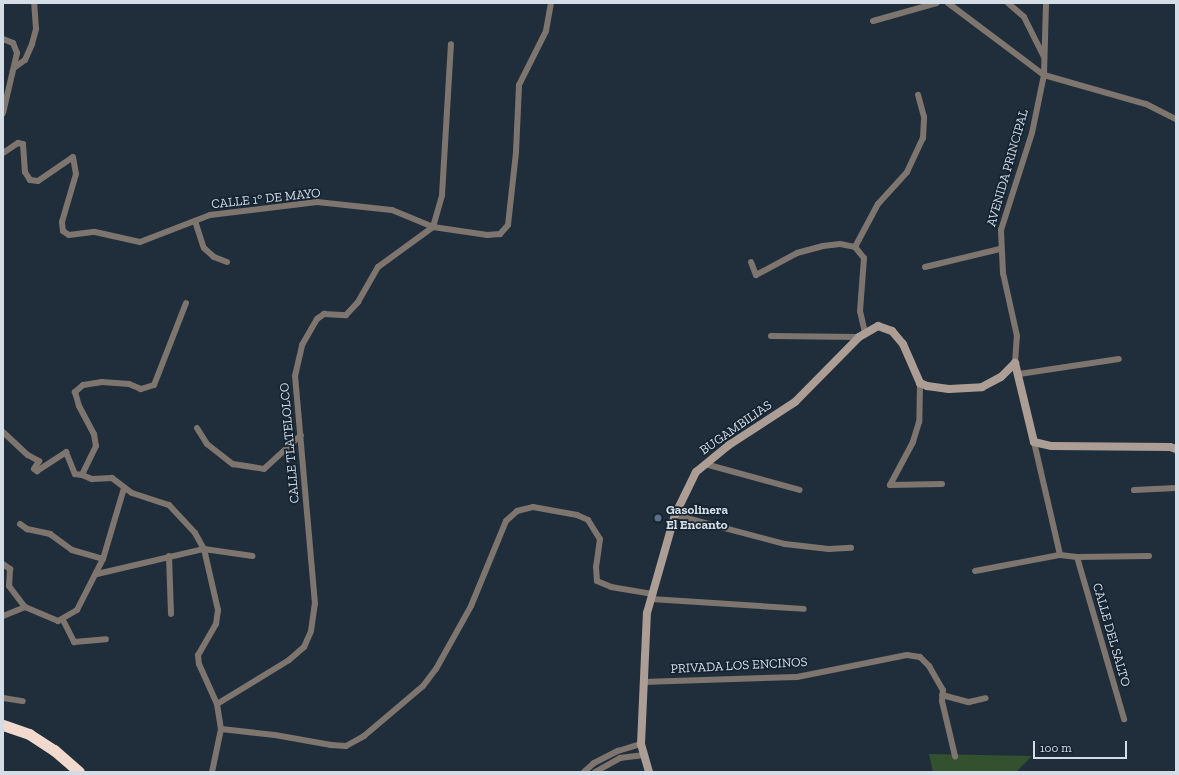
<!DOCTYPE html>
<meta charset="utf-8">
<style>
body{margin:0}
#map{position:relative;width:1179px;height:775px;overflow:hidden;background:#202d3b;font-family:"Zilla Slab",serif}
div>[style]{position:absolute}
.green>*{inset:0;background:#33512f}
.street>*{height:6px;margin:-3px;padding:0 3px;transform-origin:3px;border-radius:3px;background:#7e756f}
.secondary>*{height:8px;margin:-4px;padding:0 4px;transform-origin:4px;border-radius:4px;background:#ac9e95}
.highway>*{height:11px;margin:-5.5px;padding:0 5.5px;transform-origin:5.5px;border-radius:5.5px;background:#f1dacd}
.dots>*{width:11px;height:11px;translate:-50% -50%;box-sizing:border-box;border:2px solid #162431;border-radius:50%}
span{translate:-50% -50%;white-space:nowrap;text-align:center;line-height:1.15;-webkit-text-stroke:3.5px #162431;paint-order:stroke}
.street-label{font-size:13px;color:#d4dde6}
.poi-label{font-size:13px;color:#d4dde6;font-weight:700}
.left{translate:0 -50%;text-align:left}
.frame{position:absolute;inset:0;border:4px solid #d4dde6;pointer-events:none}
.scale{position:absolute;left:1033px;top:741px;width:94px;height:18px;box-sizing:border-box;border:2px solid #d4dde6;border-top:0;padding-left:5px;font-size:12px;line-height:14px;white-space:nowrap;color:#d4dde6;-webkit-text-stroke:3px #162431;paint-order:stroke}
</style>
<div id="map">
<div class="green">
<i style="clip-path:polygon(929px 754px,1032px 756px,1016px 772px,933px 772px)"></i>
</div>
<div class="street">
<i style="left:948px;top:3px;width:120px;rotate:36.9deg"></i>
<i style="left:1044px;top:75px;width:106px;rotate:15.9deg"></i>
<i style="left:1146px;top:104px;width:34px;rotate:27deg"></i>
<i style="left:1008px;top:3px;width:21px;rotate:41deg"></i>
<i style="left:1024px;top:17px;width:45px;rotate:63.4deg"></i>
<i style="left:873px;top:21px;width:66px;rotate:-15.7deg"></i>
<i style="left:3px;top:39px;width:11px;rotate:22deg"></i>
<i style="left:13px;top:43px;width:11px;rotate:68deg"></i>
<i style="left:17px;top:53px;width:62px;rotate:103.1deg"></i>
<i style="left:15px;top:67px;width:12px;rotate:-35deg"></i>
<i style="left:25px;top:60px;width:17px;rotate:-66deg"></i>
<i style="left:32px;top:44px;width:16px;rotate:-75deg"></i>
<i style="left:36px;top:29px;width:26px;rotate:-94deg"></i>
<i style="left:3px;top:153px;width:18px;rotate:-34deg"></i>
<i style="left:18px;top:143px;width:5px;rotate:11deg"></i>
<i style="left:23px;top:144px;width:28px;rotate:86deg"></i>
<i style="left:25px;top:172px;width:9px;rotate:58deg"></i>
<i style="left:30px;top:180px;width:8px;rotate:7deg"></i>
<i style="left:38px;top:181px;width:42px;rotate:-34.4deg"></i>
<i style="left:73px;top:157px;width:17px;rotate:80deg"></i>
<i style="left:76px;top:174px;width:50px;rotate:106.3deg"></i>
<i style="left:62px;top:222px;width:9px;rotate:84deg"></i>
<i style="left:63px;top:231px;width:7px;rotate:34deg"></i>
<i style="left:69px;top:235px;width:26px;rotate:-7deg"></i>
<i style="left:95px;top:232px;width:46px;rotate:12.5deg"></i>
<i style="left:140px;top:242px;width:75px;rotate:-21.1deg"></i>
<i style="left:210px;top:215px;width:108px;rotate:-6.9deg"></i>
<i style="left:317px;top:202px;width:75px;rotate:6.1deg"></i>
<i style="left:392px;top:210px;width:44px;rotate:22.5deg"></i>
<i style="left:433px;top:227px;width:55px;rotate:8.4deg"></i>
<i style="left:487px;top:235px;width:13px;rotate:-4deg"></i>
<i style="left:500px;top:234px;width:12px;rotate:-48deg"></i>
<i style="left:508px;top:225px;width:73px;rotate:-83.7deg"></i>
<i style="left:516px;top:152px;width:67px;rotate:-87.4deg"></i>
<i style="left:519px;top:85px;width:60px;rotate:-63.4deg"></i>
<i style="left:546px;top:31px;width:28px;rotate:-80deg"></i>
<i style="left:195px;top:221px;width:28px;rotate:72deg"></i>
<i style="left:204px;top:248px;width:13px;rotate:42deg"></i>
<i style="left:214px;top:257px;width:14px;rotate:21deg"></i>
<i style="left:433px;top:227px;width:33px;rotate:-74deg"></i>
<i style="left:442px;top:195px;width:151px;rotate:-86.6deg"></i>
<i style="left:855px;top:247px;width:49px;rotate:-61.9deg"></i>
<i style="left:878px;top:204px;width:43px;rotate:-47.8deg"></i>
<i style="left:907px;top:172px;width:38px;rotate:-65deg"></i>
<i style="left:923px;top:138px;width:21px;rotate:-87deg"></i>
<i style="left:924px;top:117px;width:23px;rotate:-105deg"></i>
<i style="left:855px;top:247px;width:14px;rotate:51deg"></i>
<i style="left:864px;top:258px;width:53px;rotate:94.3deg"></i>
<i style="left:860px;top:311px;width:23px;rotate:77deg"></i>
<i style="left:751px;top:262px;width:14px;rotate:69deg"></i>
<i style="left:756px;top:275px;width:47px;rotate:-28.2deg"></i>
<i style="left:797px;top:253px;width:27px;rotate:-15deg"></i>
<i style="left:823px;top:246px;width:17px;rotate:-7deg"></i>
<i style="left:840px;top:244px;width:15px;rotate:11deg"></i>
<i style="left:925px;top:267px;width:77px;rotate:-13.5deg"></i>
<i style="left:186px;top:303px;width:88px;rotate:111.3deg"></i>
<i style="left:154px;top:385px;width:14px;rotate:163deg"></i>
<i style="left:141px;top:389px;width:13px;rotate:-157deg"></i>
<i style="left:129px;top:384px;width:27px;rotate:-176deg"></i>
<i style="left:102px;top:382px;width:19px;rotate:171deg"></i>
<i style="left:83px;top:385px;width:11px;rotate:139deg"></i>
<i style="left:75px;top:392px;width:15px;rotate:74deg"></i>
<i style="left:79px;top:406px;width:32px;rotate:62deg"></i>
<i style="left:94px;top:434px;width:12px;rotate:81deg"></i>
<i style="left:96px;top:446px;width:32px;rotate:116deg"></i>
<i style="left:82px;top:475px;width:11px;rotate:22deg"></i>
<i style="left:92px;top:479px;width:20px;rotate:-3deg"></i>
<i style="left:112px;top:478px;width:25px;rotate:37deg"></i>
<i style="left:132px;top:493px;width:39px;rotate:18deg"></i>
<i style="left:169px;top:505px;width:38px;rotate:47deg"></i>
<i style="left:195px;top:533px;width:18px;rotate:61deg"></i>
<i style="left:204px;top:549px;width:63px;rotate:77.1deg"></i>
<i style="left:218px;top:610px;width:14px;rotate:98deg"></i>
<i style="left:216px;top:624px;width:36px;rotate:120deg"></i>
<i style="left:198px;top:655px;width:9px;rotate:84deg"></i>
<i style="left:199px;top:664px;width:44px;rotate:65.8deg"></i>
<i style="left:217px;top:704px;width:25px;rotate:81deg"></i>
<i style="left:221px;top:729px;width:44px;rotate:101.8deg"></i>
<i style="left:771px;top:336px;width:88px;rotate:0.7deg"></i>
<i style="left:1015px;top:363px;width:27px;rotate:-86deg"></i>
<i style="left:1017px;top:336px;width:65px;rotate:-102.5deg"></i>
<i style="left:1003px;top:273px;width:43px;rotate:-92.7deg"></i>
<i style="left:1001px;top:230px;width:102px;rotate:-72.3deg"></i>
<i style="left:1032px;top:133px;width:59px;rotate:-78.3deg"></i>
<i style="left:1044px;top:75px;width:72px;rotate:-88.4deg"></i>
<i style="left:1019px;top:374px;width:101px;rotate:-8.5deg"></i>
<i style="left:920px;top:383px;width:39px;rotate:91deg"></i>
<i style="left:919px;top:422px;width:21px;rotate:107deg"></i>
<i style="left:913px;top:442px;width:49px;rotate:118.1deg"></i>
<i style="left:890px;top:485px;width:52px;rotate:-1.1deg"></i>
<i style="left:197px;top:428px;width:19px;rotate:58deg"></i>
<i style="left:207px;top:444px;width:33px;rotate:38deg"></i>
<i style="left:233px;top:464px;width:31px;rotate:9deg"></i>
<i style="left:264px;top:469px;width:50px;rotate:-42.6deg"></i>
<i style="left:3px;top:432px;width:34px;rotate:43deg"></i>
<i style="left:28px;top:455px;width:13px;rotate:29deg"></i>
<i style="left:39px;top:461px;width:9px;rotate:122deg"></i>
<i style="left:34px;top:469px;width:4px;rotate:34deg"></i>
<i style="left:37px;top:471px;width:35px;rotate:-33deg"></i>
<i style="left:66px;top:452px;width:24px;rotate:68deg"></i>
<i style="left:75px;top:474px;width:7px;rotate:8deg"></i>
<i style="left:1034px;top:442px;width:116px;rotate:77deg"></i>
<i style="left:705px;top:464px;width:98px;rotate:15.3deg"></i>
<i style="left:1134px;top:490px;width:42px;rotate:-2.7deg"></i>
<i style="left:675px;top:515px;width:114px;rotate:14.8deg"></i>
<i style="left:785px;top:544px;width:44px;rotate:6.5deg"></i>
<i style="left:829px;top:549px;width:22px;rotate:-3deg"></i>
<i style="left:20px;top:524px;width:9px;rotate:36deg"></i>
<i style="left:27px;top:529px;width:24px;rotate:12deg"></i>
<i style="left:50px;top:534px;width:27px;rotate:36deg"></i>
<i style="left:72px;top:550px;width:32px;rotate:16deg"></i>
<i style="left:169px;top:556px;width:58px;rotate:88deg"></i>
<i style="left:1077px;top:557px;width:169px;rotate:73.8deg"></i>
<i style="left:3px;top:564px;width:9px;rotate:36deg"></i>
<i style="left:10px;top:569px;width:17px;rotate:93deg"></i>
<i style="left:9px;top:586px;width:26px;rotate:53deg"></i>
<i style="left:975px;top:571px;width:86px;rotate:-10.7deg"></i>
<i style="left:1060px;top:555px;width:17px;rotate:7deg"></i>
<i style="left:1077px;top:557px;width:72px;rotate:-0.8deg"></i>
<i style="left:97px;top:574px;width:110px;rotate:-13.2deg"></i>
<i style="left:204px;top:549px;width:49px;rotate:8.3deg"></i>
<i style="left:651px;top:599px;width:153px;rotate:3.7deg"></i>
<i style="left:3px;top:616px;width:24px;rotate:-22deg"></i>
<i style="left:25px;top:607px;width:36px;rotate:23deg"></i>
<i style="left:58px;top:621px;width:22px;rotate:-30deg"></i>
<i style="left:77px;top:610px;width:57px;rotate:-63deg"></i>
<i style="left:103px;top:559px;width:74px;rotate:-73.5deg"></i>
<i style="left:63px;top:620px;width:25px;rotate:63deg"></i>
<i style="left:74px;top:642px;width:32px;rotate:-5deg"></i>
<i style="left:643px;top:682px;width:154px;rotate:-1.9deg"></i>
<i style="left:797px;top:677px;width:112px;rotate:-11.3deg"></i>
<i style="left:907px;top:655px;width:13px;rotate:9deg"></i>
<i style="left:920px;top:657px;width:13px;rotate:45deg"></i>
<i style="left:929px;top:666px;width:28px;rotate:60deg"></i>
<i style="left:943px;top:690px;width:11px;rotate:95deg"></i>
<i style="left:942px;top:701px;width:57px;rotate:76.7deg"></i>
<i style="left:942px;top:695px;width:28px;rotate:15deg"></i>
<i style="left:969px;top:702px;width:17px;rotate:-13deg"></i>
<i style="left:3px;top:698px;width:20px;rotate:9deg"></i>
<i style="left:217px;top:704px;width:84px;rotate:-31.4deg"></i>
<i style="left:289px;top:660px;width:20px;rotate:-41deg"></i>
<i style="left:304px;top:647px;width:17px;rotate:-66deg"></i>
<i style="left:311px;top:631px;width:27px;rotate:-82deg"></i>
<i style="left:315px;top:604px;width:229px;rotate:-95deg"></i>
<i style="left:295px;top:376px;width:32px;rotate:-77deg"></i>
<i style="left:302px;top:345px;width:30px;rotate:-60deg"></i>
<i style="left:317px;top:319px;width:9px;rotate:-36deg"></i>
<i style="left:324px;top:314px;width:22px;rotate:3deg"></i>
<i style="left:346px;top:315px;width:18px;rotate:-47deg"></i>
<i style="left:358px;top:302px;width:40px;rotate:-60.3deg"></i>
<i style="left:378px;top:267px;width:68px;rotate:-36deg"></i>
<i style="left:221px;top:729px;width:54px;rotate:6.3deg"></i>
<i style="left:275px;top:735px;width:57px;rotate:10.1deg"></i>
<i style="left:331px;top:745px;width:15px;rotate:4deg"></i>
<i style="left:346px;top:746px;width:21px;rotate:-29deg"></i>
<i style="left:364px;top:736px;width:77px;rotate:-40.3deg"></i>
<i style="left:423px;top:686px;width:21px;rotate:-53deg"></i>
<i style="left:436px;top:669px;width:72px;rotate:-60.9deg"></i>
<i style="left:471px;top:606px;width:92px;rotate:-67.6deg"></i>
<i style="left:506px;top:521px;width:15px;rotate:-42deg"></i>
<i style="left:517px;top:511px;width:16px;rotate:-14deg"></i>
<i style="left:533px;top:507px;width:45px;rotate:10.3deg"></i>
<i style="left:577px;top:515px;width:12px;rotate:24deg"></i>
<i style="left:588px;top:520px;width:22px;rotate:58deg"></i>
<i style="left:600px;top:539px;width:28px;rotate:98deg"></i>
<i style="left:596px;top:567px;width:14px;rotate:86deg"></i>
<i style="left:597px;top:581px;width:15px;rotate:23deg"></i>
<i style="left:611px;top:587px;width:43px;rotate:9.5deg"></i>
<i style="left:584px;top:772px;width:13px;rotate:-42deg"></i>
<i style="left:594px;top:763px;width:27px;rotate:-27deg"></i>
<i style="left:618px;top:751px;width:24px;rotate:-17deg"></i>
<i style="left:595px;top:772px;width:29px;rotate:-29deg"></i>
<i style="left:620px;top:758px;width:24px;rotate:-7deg"></i>
</div>
<div class="secondary">
<i style="left:1015px;top:363px;width:81px;rotate:76.5deg"></i>
<i style="left:1034px;top:442px;width:18px;rotate:13deg"></i>
<i style="left:1052px;top:446px;width:118px;rotate:0.5deg"></i>
<i style="left:1170px;top:447px;width:6px;rotate:18deg"></i>
<i style="left:649px;top:772px;width:29px;rotate:-106deg"></i>
<i style="left:641px;top:744px;width:131px;rotate:-87.4deg"></i>
<i style="left:647px;top:613px;width:102px;rotate:-74.1deg"></i>
<i style="left:675px;top:515px;width:48px;rotate:-64deg"></i>
<i style="left:696px;top:472px;width:43px;rotate:-39.3deg"></i>
<i style="left:729px;top:445px;width:79px;rotate:-33.1deg"></i>
<i style="left:795px;top:402px;width:91px;rotate:-45.4deg"></i>
<i style="left:859px;top:337px;width:22px;rotate:-30deg"></i>
<i style="left:878px;top:326px;width:15px;rotate:20deg"></i>
<i style="left:892px;top:331px;width:17px;rotate:50deg"></i>
<i style="left:903px;top:344px;width:43px;rotate:66.4deg"></i>
<i style="left:920px;top:383px;width:8px;rotate:23deg"></i>
<i style="left:927px;top:386px;width:22px;rotate:8deg"></i>
<i style="left:949px;top:389px;width:33px;rotate:-3deg"></i>
<i style="left:982px;top:387px;width:21px;rotate:-28deg"></i>
<i style="left:1001px;top:377px;width:20px;rotate:-45deg"></i>
</div>
<div class="highway">
<i style="left:3px;top:725px;width:28px;rotate:19deg"></i>
<i style="left:29px;top:734px;width:30px;rotate:33deg"></i>
<i style="left:54px;top:750px;width:33px;rotate:41deg"></i>
</div>
<div class="dots">
<i style="left:658px;top:518px;background:#5c6f8a"></i>
</div>
<div class="street-label">
<span style="left:1008px;top:168px;rotate:-74deg">AVENIDA PRINCIPAL</span>
<span style="left:266px;top:199px;rotate:-6deg">CALLE 1° DE MAYO</span>
<span style="left:736px;top:428px;rotate:-35deg">BUGAMBILIAS</span>
<span style="left:290px;top:443px;rotate:-95deg">CALLE TLATELOLCO</span>
<span style="left:1111px;top:635px;rotate:74deg">CALLE DEL SALTO</span>
<span style="left:739px;top:666px;rotate:-3deg">PRIVADA LOS ENCINOS</span>
</div>
<div class="poi-label">
<span class="left" style="left:666px;top:518px">Gasolinera<br>El Encanto</span>
</div>
<div class="frame"></div>
<div class="scale">100 m</div>
</div>
